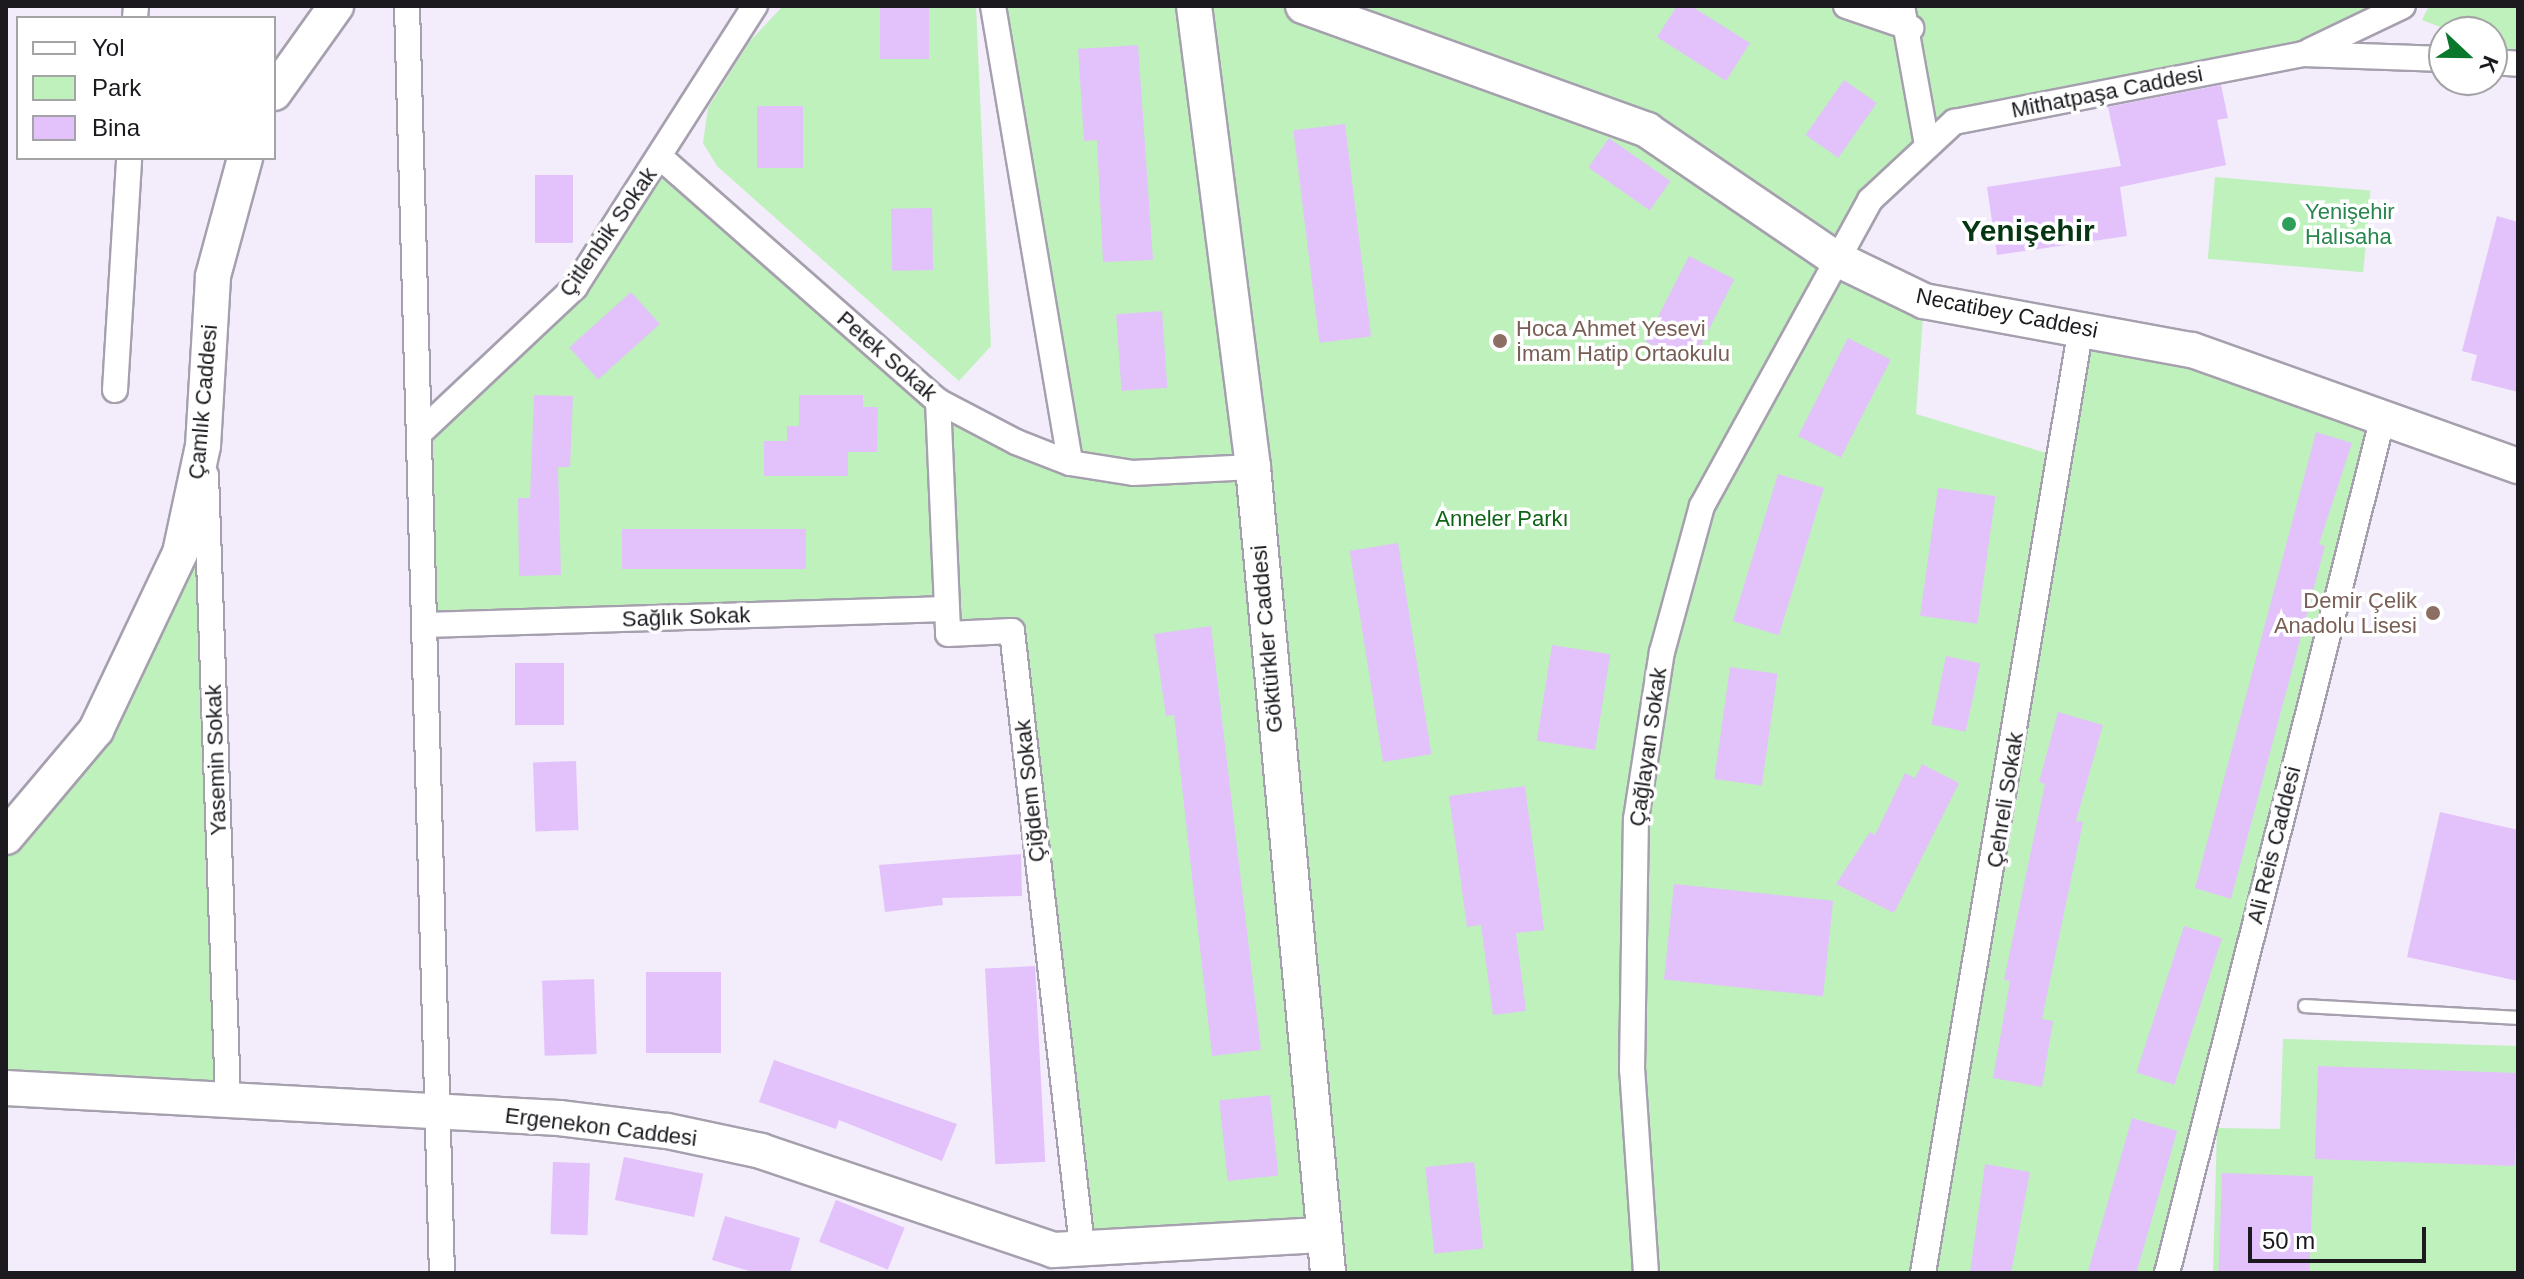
<!DOCTYPE html>
<meta charset="utf-8">
<style>
body{margin:0}
#map{position:relative;width:2524px;height:1279px;overflow:hidden;background:#f2ecfb;font-family:Helvetica,sans-serif}
div>[style]{position:absolute}
.green>*{inset:0;background:#bff1bc;transform-origin:0 0}
.building>*{inset:0;background:#e3c2fb;transform-origin:0 0}
.roads{filter:drop-shadow(2px 0 #a6a0ae) drop-shadow(-2px 0 #a6a0ae) drop-shadow(0 2px #a6a0ae) drop-shadow(0 -2px #a6a0ae)}
.lane>*{height:12px;margin:-6px;padding:0 6px;transform-origin:6px;border-radius:6px;background:#fff}
.street>*{height:24px;margin:-12px;padding:0 12px;transform-origin:12px;border-radius:12px;background:#fff}
.secondary>*{height:34px;margin:-17px;padding:0 17px;transform-origin:17px;border-radius:17px;background:#fff}
.dots>*{width:22px;height:22px;translate:-50% -50%;box-sizing:border-box;border:4px solid #fff;border-radius:50%}
span{translate:-50% -50%;white-space:nowrap;text-align:center;line-height:1.15;-webkit-text-stroke:7px #fff;paint-order:stroke}
.street-label{font-size:22px;color:#1c1a1f}
.leisure-label{font-size:22px;color:#27864d}
.left{translate:0 -50%;text-align:left}
.education-label{font-size:22px;color:#785e54}
.right{translate:-100% -50%;text-align:right}
.park-label{font-size:22px;color:#0e6416}
.district-label{font-size:30px;color:#053511;font-weight:700}
.frame{position:absolute;inset:0;border:8px solid #1c1a1f;pointer-events:none}
.legend{position:absolute;left:16px;top:16px;width:260px;height:144px;box-sizing:border-box;background:#fff;border:2px solid #a4a3a5;margin:0;padding:10px 14px;list-style:none;font-size:24px;color:#1c1a1f}
.legend li{display:flex;align-items:center;gap:16px;height:40px}
.legend b{width:40px;border:2px solid #a4a3a5}
.north{position:absolute;left:2428px;top:16px;width:80px;height:80px;box-sizing:border-box;background:#fff;border:2px solid #a4a3a5;border-radius:50%;rotate:112deg;font-size:22px;font-weight:700;line-height:32px;text-align:center;color:#1c1a1f}
.north::after{content:'';display:block;margin:auto;width:28px;height:36px;background:#0a782c;clip-path:polygon(50% 0,100% 100%,50% 72%,0 100%)}
.scale{position:absolute;left:2248px;top:1227px;width:178px;height:36px;box-sizing:border-box;border:4px solid #1c1a1f;border-top:0;padding-left:10px;font-size:24px;line-height:28px;white-space:nowrap;color:#1c1a1f;-webkit-text-stroke:6px #fff;paint-order:stroke}
</style>
<div id="map">
<div class="green">
<i style="clip-path:polygon(783px 6px,976px 6px,991px 346px,959px 381px,717px 166px,703px 143px,708px 108px,750px 41px)"></i>
<i style="clip-path:polygon(993px 6px,2403px 6px,2303px 54px,1954px 122px,1833px 257px,1924px 301px,1916px 414px,2060px 457px,2081px 327px,2383px 417px,2167px 1273px,1328px 1273px,1322px 1236px,1082px 1246px,1012px 631px,948px 634px,946px 609px,425px 625px,424px 429px,575px 287px,660px 157px,938px 401px,1069px 462px)"></i>
<i style="clip-path:polygon(2429px 6px,2518px 6px,2518px 52px,2492px 46px,2492px 32px,2454px 32px,2422px 20px)"></i>
<i style="left:2215px;top:177px;width:156px;height:82px;rotate:5deg"></i>
<i style="clip-path:polygon(202px 446px,228px 1100px,6px 1085px,6px 837px,96px 730px)"></i>
<i style="clip-path:polygon(2283px 1039px,2518px 1046px,2518px 1273px,2213px 1273px,2217px 1128px,2280px 1129px)"></i>
</div>
<div class="building">
<i style="left:880px;top:6px;width:49px;height:53px"></i>
<i style="clip-path:polygon(1677px 6px,1691px 6px,1750px 43px,1726px 81px,1657px 37px)"></i>
<i style="clip-path:polygon(1138px 45px,1153px 260px,1103px 262px,1097px 140px,1084px 141px,1078px 49px)"></i>
<i style="left:1844px;top:80px;width:40px;height:67px;rotate:35deg"></i>
<i style="clip-path:polygon(2221px 85px,2228px 118px,2217px 120px,2226px 165px,2120px 187px,2127px 236px,1997px 255px,1987px 187px,2121px 166px,2108px 107px)"></i>
<i style="left:757px;top:106px;width:46px;height:62px"></i>
<i style="left:1345px;top:124px;width:214px;height:52px;rotate:83deg"></i>
<i style="left:1609px;top:138px;width:75px;height:36px;rotate:35deg"></i>
<i style="left:535px;top:175px;width:38px;height:68px"></i>
<i style="left:932px;top:208px;width:62px;height:41px;rotate:89deg"></i>
<i style="clip-path:polygon(2497px 216px,2518px 222px,2518px 392px,2471px 380px,2477px 355px,2462px 351px)"></i>
<i style="left:1689px;top:256px;width:51px;height:96px;rotate:27deg"></i>
<i style="left:631px;top:292px;width:43px;height:83px;rotate:48deg"></i>
<i style="left:1162px;top:311px;width:77px;height:46px;rotate:86deg"></i>
<i style="left:1848px;top:338px;width:48px;height:110px;rotate:27deg"></i>
<i style="clip-path:polygon(534px 395px,573px 396px,570px 467px,558px 467px,561px 575px,519px 576px,518px 498px,530px 498px)"></i>
<i style="clip-path:polygon(799px 395px,863px 395px,863px 407px,878px 407px,877px 452px,848px 452px,848px 476px,764px 476px,764px 441px,787px 441px,787px 426px,799px 426px)"></i>
<i style="clip-path:polygon(2316px 432px,2352px 443px,2319px 544px,2325px 546px,2231px 899px,2195px 888px)"></i>
<i style="left:1778px;top:474px;width:48px;height:154px;rotate:17deg"></i>
<i style="left:1938px;top:488px;width:58px;height:129px;rotate:8deg"></i>
<i style="left:622px;top:529px;width:184px;height:40px"></i>
<i style="left:1398px;top:543px;width:214px;height:49px;rotate:81deg"></i>
<i style="clip-path:polygon(1211px 626px,1261px 1050px,1212px 1056px,1174px 715px,1166px 716px,1154px 634px)"></i>
<i style="left:1552px;top:645px;width:59px;height:97px;rotate:9deg"></i>
<i style="left:1946px;top:656px;width:35px;height:70px;rotate:12deg"></i>
<i style="left:515px;top:663px;width:49px;height:62px"></i>
<i style="left:1730px;top:667px;width:48px;height:113px;rotate:8deg"></i>
<i style="clip-path:polygon(2058px 712px,2103px 725px,2076px 821px,2083px 822px,2042px 1019px,2053px 1021px,2042px 1087px,1993px 1078px,2010px 981px,2004px 980px,2045px 784px,2039px 782px)"></i>
<i style="left:576px;top:761px;width:69px;height:43px;rotate:88deg"></i>
<i style="clip-path:polygon(1922px 764px,1959px 783px,1894px 913px,1836px 884px,1870px 832px,1875px 835px,1905px 773px,1915px 778px)"></i>
<i style="clip-path:polygon(1525px 786px,1544px 930px,1516px 933px,1526px 1011px,1493px 1015px,1481px 925px,1467px 927px,1449px 796px)"></i>
<i style="clip-path:polygon(2440px 812px,2518px 830px,2518px 981px,2407px 957px)"></i>
<i style="clip-path:polygon(1021px 854px,1022px 896px,942px 898px,943px 905px,885px 912px,879px 865px)"></i>
<i style="left:1674px;top:884px;width:160px;height:96px;rotate:6deg"></i>
<i style="left:2184px;top:926px;width:40px;height:154px;rotate:18deg"></i>
<i style="left:1035px;top:966px;width:196px;height:50px;rotate:87deg"></i>
<i style="left:646px;top:972px;width:75px;height:81px"></i>
<i style="left:594px;top:979px;width:75px;height:52px;rotate:88deg"></i>
<i style="clip-path:polygon(774px 1060px,957px 1124px,942px 1161px,839px 1120px,836px 1129px,759px 1102px)"></i>
<i style="left:2318px;top:1066px;width:200px;height:93px;rotate:2deg"></i>
<i style="left:1270px;top:1095px;width:81px;height:51px;rotate:84deg"></i>
<i style="left:2132px;top:1118px;width:47px;height:159px;rotate:16deg"></i>
<i style="left:624px;top:1157px;width:81px;height:44px;rotate:12deg"></i>
<i style="left:553px;top:1162px;width:37px;height:72px;rotate:2deg"></i>
<i style="left:1474px;top:1162px;width:87px;height:49px;rotate:84deg"></i>
<i style="clip-path:polygon(1985px 1164px,2030px 1172px,2011px 1273px,1970px 1273px)"></i>
<i style="left:2222px;top:1173px;width:91px;height:100px;rotate:2deg"></i>
<i style="left:836px;top:1200px;width:74px;height:45px;rotate:22deg"></i>
<i style="clip-path:polygon(725px 1216px,800px 1238px,790px 1273px,756px 1273px,712px 1260px)"></i>
</div>
<div class="roads">
<div class="lane">
<i style="left:2305px;top:1006px;width:213px;rotate:3.2deg"></i>
</div>
<div class="street">
<i style="left:407px;top:6px;width:1267px;rotate:88.42deg"></i>
<i style="left:993px;top:6px;width:463px;rotate:80.4deg"></i>
<i style="left:1846px;top:6px;width:69px;rotate:18.7deg"></i>
<i style="left:1902px;top:6px;width:136px;rotate:79.8deg"></i>
<i style="left:135px;top:18px;width:12px;rotate:-85deg"></i>
<i style="left:2309px;top:51px;width:104px;rotate:-25.6deg"></i>
<i style="left:2492px;top:62px;width:26px;rotate:4deg"></i>
<i style="left:660px;top:157px;width:370px;rotate:41.3deg"></i>
<i style="left:938px;top:401px;width:88px;rotate:27.7deg"></i>
<i style="left:1016px;top:442px;width:58px;rotate:21.3deg"></i>
<i style="left:1070px;top:463px;width:64px;rotate:9deg"></i>
<i style="left:1133px;top:473px;width:120px;rotate:-2.9deg"></i>
<i style="left:115px;top:390px;width:232px;rotate:-86.5deg"></i>
<i style="left:938px;top:401px;width:233px;rotate:87.5deg"></i>
<i style="left:948px;top:634px;width:64px;rotate:-2.7deg"></i>
<i style="left:1012px;top:631px;width:619px;rotate:83.51deg"></i>
<i style="left:424px;top:429px;width:207px;rotate:-43.2deg"></i>
<i style="left:575px;top:287px;width:334px;rotate:-57.4deg"></i>
<i style="left:206px;top:475px;width:625px;rotate:87.98deg"></i>
<i style="left:425px;top:625px;width:521px;rotate:-1.76deg"></i>
<i style="left:1646px;top:1273px;width:203px;rotate:-93.9deg"></i>
<i style="left:1632px;top:1070px;width:251px;rotate:-89.1deg"></i>
<i style="left:1636px;top:819px;width:169px;rotate:-81.2deg"></i>
<i style="left:1662px;top:652px;width:151px;rotate:-74.7deg"></i>
<i style="left:1702px;top:506px;width:349px;rotate:-61.2deg"></i>
<i style="left:1870px;top:200px;width:115px;rotate:-42.9deg"></i>
<i style="left:1954px;top:122px;width:356px;rotate:-11deg"></i>
<i style="left:2303px;top:54px;width:141px;rotate:2deg"></i>
<i style="left:1923px;top:1273px;width:959px;rotate:-80.52deg"></i>
<i style="left:2167px;top:1273px;width:883px;rotate:-75.84deg"></i>
</div>
<div class="secondary">
<i style="left:1194px;top:6px;width:465px;rotate:82.7deg"></i>
<i style="left:1253px;top:467px;width:809px;rotate:84.68deg"></i>
<i style="left:1303px;top:6px;width:366px;rotate:19.8deg"></i>
<i style="left:1647px;top:130px;width:225px;rotate:34.3deg"></i>
<i style="left:1833px;top:257px;width:101px;rotate:25.8deg"></i>
<i style="left:1924px;top:301px;width:272px;rotate:10.4deg"></i>
<i style="left:2192px;top:350px;width:346px;rotate:19.6deg"></i>
<i style="left:274px;top:93px;width:107px;rotate:-54.5deg"></i>
<i style="left:6px;top:837px;width:140px;rotate:-49.9deg"></i>
<i style="left:96px;top:730px;width:196px;rotate:-64.6deg"></i>
<i style="left:180px;top:553px;width:109px;rotate:-77.9deg"></i>
<i style="left:203px;top:446px;width:170px;rotate:-86.6deg"></i>
<i style="left:213px;top:276px;width:122px;rotate:-74.8deg"></i>
<i style="left:6px;top:1088px;width:554px;rotate:3.11deg"></i>
<i style="left:559px;top:1118px;width:109px;rotate:6.9deg"></i>
<i style="left:667px;top:1131px;width:96px;rotate:12deg"></i>
<i style="left:761px;top:1151px;width:308px;rotate:18.7deg"></i>
<i style="left:1053px;top:1250px;width:269px;rotate:-3.2deg"></i>
</div>
</div>
<div class="dots">
<i style="left:2289px;top:224px;background:#2e9e5b"></i>
<i style="left:1500px;top:341px;background:#8d6e63"></i>
<i style="left:2433px;top:613px;background:#8d6e63"></i>
</div>
<div class="street-label">
<span style="left:2107px;top:92px;rotate:-11deg">Mithatpaşa Caddesi</span>
<span style="left:608px;top:232px;rotate:-55deg">Çitlenbik Sokak</span>
<span style="left:2007px;top:313px;rotate:11deg">Necatibey Caddesi</span>
<span style="left:887px;top:356px;rotate:41deg">Petek Sokak</span>
<span style="left:203px;top:402px;rotate:-85deg">Çamlık Caddesi</span>
<span style="left:686px;top:617px;rotate:-2deg">Sağlık Sokak</span>
<span style="left:1267px;top:639px;rotate:-95deg">Göktürkler Caddesi</span>
<span style="left:1648px;top:747px;rotate:-82deg">Çağlayan Sokak</span>
<span style="left:216px;top:760px;rotate:-92deg">Yasemin Sokak</span>
<span style="left:1030px;top:791px;rotate:-96deg">Çiğdem Sokak</span>
<span style="left:2005px;top:800px;rotate:-81deg">Çehreli Sokak</span>
<span style="left:2274px;top:845px;rotate:-76deg">Ali Reis Caddesi</span>
<span style="left:601px;top:1127px;rotate:7deg">Ergenekon Caddesi</span>
</div>
<div class="leisure-label">
<span class="left" style="left:2305px;top:224px">Yenişehir<br>Halısaha</span>
</div>
<div class="education-label">
<span class="left" style="left:1516px;top:341px">Hoca Ahmet Yesevi<br>İmam Hatip Ortaokulu</span>
<span class="right" style="left:2417px;top:613px">Demir Çelik<br>Anadolu Lisesi</span>
</div>
<div class="park-label">
<span style="left:1502px;top:519px">Anneler Parkı</span>
</div>
<div class="district-label">
<span style="left:2028px;top:231px">Yenişehir</span>
</div>
<div class="frame"></div>
<ul class="legend">
<li><b style="height:10px;background:#fff"></b>Yol</li>
<li><b style="height:22px;background:#bff1bc"></b>Park</li>
<li><b style="height:22px;background:#e3c2fb"></b>Bina</li>
</ul>
<div class="north">K</div>
<div class="scale">50 m</div>
</div>
